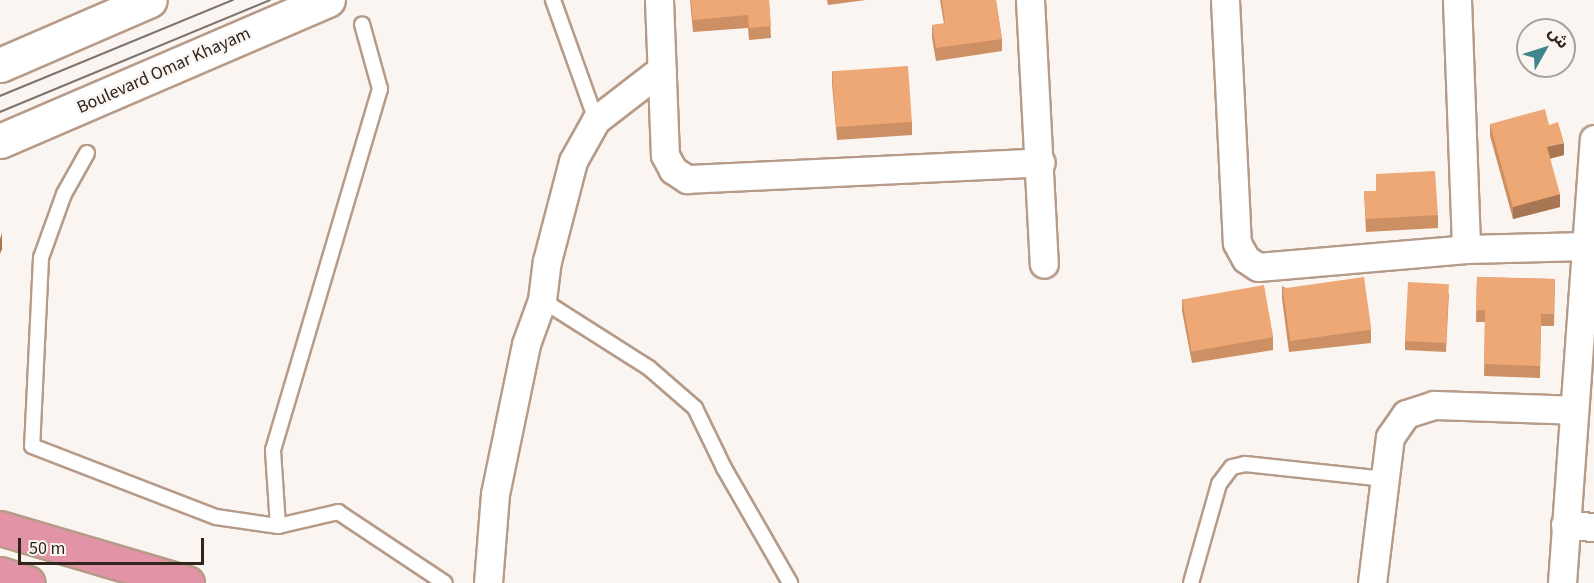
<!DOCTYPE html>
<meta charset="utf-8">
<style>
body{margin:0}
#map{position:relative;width:1594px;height:583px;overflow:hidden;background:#fbf5f1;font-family:"Source Sans 3","Noto Sans Arabic",sans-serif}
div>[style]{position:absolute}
.roads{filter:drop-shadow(2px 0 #b69b89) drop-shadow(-2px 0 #b69b89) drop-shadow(0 2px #b69b89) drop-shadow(0 -2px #b69b89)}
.service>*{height:14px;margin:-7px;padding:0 7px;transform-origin:7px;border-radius:7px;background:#fff}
.minor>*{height:27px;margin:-13.5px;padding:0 13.5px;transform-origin:13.5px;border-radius:13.5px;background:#fff}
.tertiary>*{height:33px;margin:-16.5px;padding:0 16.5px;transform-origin:16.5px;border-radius:16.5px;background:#fff}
.trunk>*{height:33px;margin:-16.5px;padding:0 16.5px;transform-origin:16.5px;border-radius:16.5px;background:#e294a6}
.tram>*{height:1.5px;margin:-0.75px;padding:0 0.75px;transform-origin:0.75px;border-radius:0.75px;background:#7d746e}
.wall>*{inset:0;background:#cd9065}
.shaded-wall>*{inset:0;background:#a77653}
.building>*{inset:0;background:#eea876;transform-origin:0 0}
span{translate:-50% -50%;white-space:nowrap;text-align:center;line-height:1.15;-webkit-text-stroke:4.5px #fbf5f1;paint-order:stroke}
.street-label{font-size:18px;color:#2f251d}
.north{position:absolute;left:1516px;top:18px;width:60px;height:60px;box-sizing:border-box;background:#fbf5f1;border:2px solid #a9a29c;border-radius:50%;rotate:51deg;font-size:16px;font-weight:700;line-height:24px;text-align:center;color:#2f251d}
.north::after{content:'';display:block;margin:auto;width:21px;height:27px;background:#3e868a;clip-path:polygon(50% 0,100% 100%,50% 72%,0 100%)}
.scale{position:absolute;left:18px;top:538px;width:186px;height:27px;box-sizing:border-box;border:3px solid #2f251d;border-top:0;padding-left:8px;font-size:18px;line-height:21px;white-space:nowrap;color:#2f251d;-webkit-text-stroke:4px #fbf5f1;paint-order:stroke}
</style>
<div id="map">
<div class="roads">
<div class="service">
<i style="left:553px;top:0;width:127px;rotate:70.3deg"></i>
<i style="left:87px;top:153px;width:47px;rotate:119.3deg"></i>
<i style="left:64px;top:194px;width:68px;rotate:109.8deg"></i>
<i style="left:41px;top:258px;width:188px;rotate:92.7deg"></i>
<i style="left:32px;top:446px;width:197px;rotate:21.1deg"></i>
<i style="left:216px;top:517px;width:63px;rotate:8.3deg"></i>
<i style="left:278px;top:526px;width:62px;rotate:-13.1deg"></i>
<i style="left:338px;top:512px;width:128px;rotate:33.6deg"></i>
<i style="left:542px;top:300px;width:127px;rotate:32.4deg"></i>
<i style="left:649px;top:368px;width:61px;rotate:41deg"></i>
<i style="left:695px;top:408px;width:67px;rotate:64.2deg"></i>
<i style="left:724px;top:468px;width:133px;rotate:60.1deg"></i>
<i style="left:278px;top:526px;width:76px;rotate:-93.8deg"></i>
<i style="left:273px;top:450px;width:377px;rotate:-73.5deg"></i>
<i style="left:380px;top:89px;width:67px;rotate:-105.5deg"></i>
<i style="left:1191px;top:583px;width:103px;rotate:-74.2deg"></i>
<i style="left:1219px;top:484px;width:21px;rotate:-53deg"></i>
<i style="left:1232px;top:467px;width:13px;rotate:-13deg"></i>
<i style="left:1245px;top:464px;width:141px;rotate:6.1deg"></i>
</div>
<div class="minor">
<i style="left:659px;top:0;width:155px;rotate:87.8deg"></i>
<i style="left:665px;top:155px;width:17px;rotate:62deg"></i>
<i style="left:673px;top:170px;width:17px;rotate:33deg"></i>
<i style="left:687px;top:179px;width:354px;rotate:-2.7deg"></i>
<i style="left:1030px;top:0;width:264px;rotate:87deg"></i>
<i style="left:1225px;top:0;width:243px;rotate:87.2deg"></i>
<i style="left:1237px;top:243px;width:18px;rotate:61deg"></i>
<i style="left:1246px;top:259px;width:14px;rotate:34deg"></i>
<i style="left:1258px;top:267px;width:209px;rotate:-4.9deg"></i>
<i style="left:1466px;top:249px;width:120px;rotate:-1.4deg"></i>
<i style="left:1457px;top:0;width:249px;rotate:87.9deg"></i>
<i style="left:1565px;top:525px;width:29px;rotate:4deg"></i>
<i style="left:488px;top:583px;width:89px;rotate:-85.5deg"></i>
<i style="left:495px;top:494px;width:153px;rotate:-78.3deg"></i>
<i style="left:526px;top:344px;width:47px;rotate:-70deg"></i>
<i style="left:542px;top:300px;width:39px;rotate:-83deg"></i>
<i style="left:547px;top:261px;width:103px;rotate:-75.4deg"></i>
<i style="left:573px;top:161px;width:47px;rotate:-60.7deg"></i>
<i style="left:596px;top:120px;width:83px;rotate:-37.7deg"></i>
<i style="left:1372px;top:583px;width:147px;rotate:-83deg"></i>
<i style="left:1390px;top:437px;width:28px;rotate:-55deg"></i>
<i style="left:1406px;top:414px;width:29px;rotate:-18deg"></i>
<i style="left:1434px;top:405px;width:140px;rotate:2deg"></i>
<i style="left:1562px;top:583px;width:445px;rotate:-85.9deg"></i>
</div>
<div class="tertiary">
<i style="left:0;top:65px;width:163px;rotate:-23.4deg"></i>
<i style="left:0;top:141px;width:357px;rotate:-23.3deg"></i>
</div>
<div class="trunk">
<i style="left:0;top:528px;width:195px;rotate:16.4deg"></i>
<i style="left:0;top:574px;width:29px;rotate:18deg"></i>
</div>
</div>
<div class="tram">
<i style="left:0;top:96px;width:252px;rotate:-22.4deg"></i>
<i style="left:0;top:112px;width:292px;rotate:-22.5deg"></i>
</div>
<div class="wall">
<i style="clip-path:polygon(690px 0,769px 0,771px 38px,749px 40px,748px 28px,693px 32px)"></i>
<i style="clip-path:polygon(827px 0,866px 0,828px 5px)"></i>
<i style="clip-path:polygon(940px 0,996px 0,1002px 39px,1002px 51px,936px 61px,932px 38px,932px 25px,944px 24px)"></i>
<i style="clip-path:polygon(832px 71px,912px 122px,912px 135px,837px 140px,832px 84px)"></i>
<i style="clip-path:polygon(1490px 124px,1549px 125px,1564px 155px,1550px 159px,1560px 207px,1513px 219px,1490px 136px)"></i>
<i style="clip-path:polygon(1376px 174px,1438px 215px,1438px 228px,1366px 232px,1364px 191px,1376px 191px)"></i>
<i style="clip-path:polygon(1477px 277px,1555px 279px,1554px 326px,1541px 326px,1540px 378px,1484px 376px,1485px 322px,1476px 322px)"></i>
<i style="clip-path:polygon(1282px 286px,1371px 330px,1371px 343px,1289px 352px,1282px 299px)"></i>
<i style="clip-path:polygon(1449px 293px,1446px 352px,1405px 350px,1405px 341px)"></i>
<i style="clip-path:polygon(1182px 299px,1273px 337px,1273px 350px,1192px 363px,1182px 311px)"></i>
</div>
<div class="shaded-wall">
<i style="clip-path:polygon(1564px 143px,1564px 155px,1547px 159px,1547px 147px)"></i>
<i style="clip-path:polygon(1560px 194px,1560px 207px,1513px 219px,1513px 207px)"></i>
<i style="clip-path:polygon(2px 233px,2px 249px,0 254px,0 239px)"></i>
</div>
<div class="building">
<i style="clip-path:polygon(691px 0,769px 0,771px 26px,749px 28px,748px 15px,693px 20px)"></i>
<i style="clip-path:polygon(942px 0,996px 0,1002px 39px,936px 48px,932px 25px,945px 23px)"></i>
<i style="left:908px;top:66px;width:56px;height:76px;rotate:86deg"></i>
<i style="clip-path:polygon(1545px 109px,1549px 125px,1558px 122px,1564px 143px,1547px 147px,1560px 194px,1513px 207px,1490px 124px)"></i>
<i style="clip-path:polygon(1435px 171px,1438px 215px,1366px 219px,1364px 191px,1376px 191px,1376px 174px)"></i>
<i style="left:1364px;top:277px;width:53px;height:82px;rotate:82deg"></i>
<i style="clip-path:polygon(1477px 277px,1555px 279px,1554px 314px,1541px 314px,1540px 366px,1484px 364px,1485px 310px,1476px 310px)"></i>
<i style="left:1408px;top:282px;width:41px;height:59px;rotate:3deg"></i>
<i style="left:1264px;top:285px;width:53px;height:83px;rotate:80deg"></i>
</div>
<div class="street-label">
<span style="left:164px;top:71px;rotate:-24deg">Boulevard Omar Khayam</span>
</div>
<div class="north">ش</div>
<div class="scale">50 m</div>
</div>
